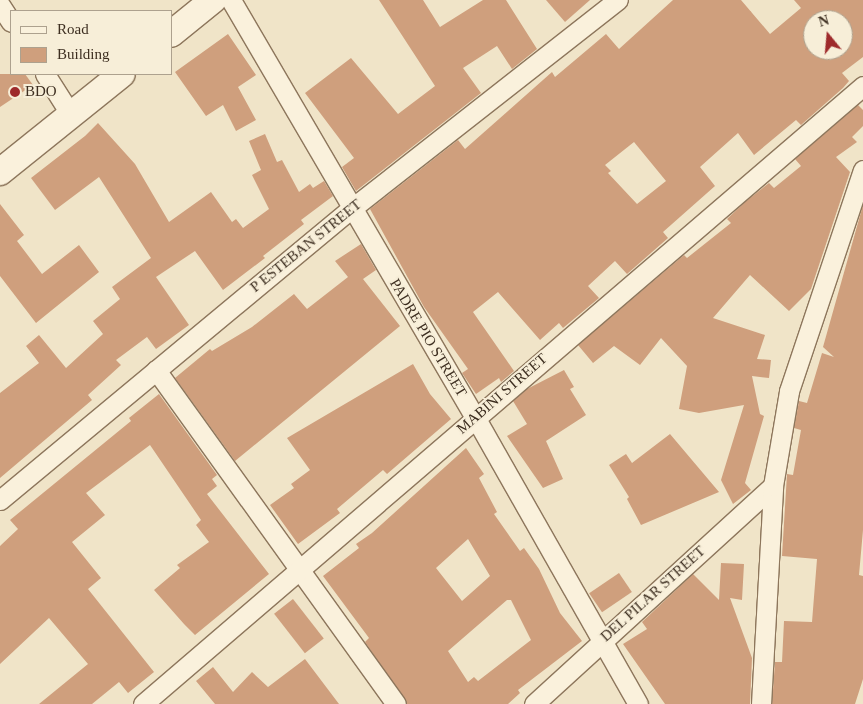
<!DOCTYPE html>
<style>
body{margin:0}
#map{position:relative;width:863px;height:704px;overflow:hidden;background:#f0e4c8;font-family:Georgia,serif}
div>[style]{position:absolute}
.building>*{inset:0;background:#cf9f7d;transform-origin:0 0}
.roads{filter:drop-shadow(1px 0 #8d765c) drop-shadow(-1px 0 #8d765c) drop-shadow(0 1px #8d765c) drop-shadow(0 -1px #8d765c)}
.minor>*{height:19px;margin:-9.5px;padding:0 9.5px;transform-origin:9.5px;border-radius:9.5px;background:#faf1dc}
.secondary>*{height:26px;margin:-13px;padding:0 13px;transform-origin:13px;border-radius:13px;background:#faf1dc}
.dots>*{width:14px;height:14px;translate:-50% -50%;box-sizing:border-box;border:2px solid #f7eed8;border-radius:50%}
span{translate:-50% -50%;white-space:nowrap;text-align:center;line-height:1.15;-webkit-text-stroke:4px #f7eed8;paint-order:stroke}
.poi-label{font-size:15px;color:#3d2e20}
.left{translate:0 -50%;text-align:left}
.street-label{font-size:15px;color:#3d2e20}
.legend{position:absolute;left:10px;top:10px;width:162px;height:65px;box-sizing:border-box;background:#f7eed8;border:1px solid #ada18e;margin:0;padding:6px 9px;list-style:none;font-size:15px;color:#3d2e20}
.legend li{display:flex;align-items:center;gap:10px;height:25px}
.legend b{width:25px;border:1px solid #ada18e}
.north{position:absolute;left:803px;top:10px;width:50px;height:50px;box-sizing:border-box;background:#f7eed8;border:1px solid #ada18e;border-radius:50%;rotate:343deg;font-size:14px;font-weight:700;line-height:20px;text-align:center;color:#3d2e20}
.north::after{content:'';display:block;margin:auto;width:18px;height:22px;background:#9e2a2b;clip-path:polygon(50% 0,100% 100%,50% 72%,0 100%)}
</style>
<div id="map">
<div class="building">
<i style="clip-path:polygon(379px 0,423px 0,440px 27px,483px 0,506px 0,537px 49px,512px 69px,497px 46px,463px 68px,481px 93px,356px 191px,342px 167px,354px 158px,305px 93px,351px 58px,398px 114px,435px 86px)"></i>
<i style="clip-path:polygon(546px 0,590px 0,565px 22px)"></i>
<i style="clip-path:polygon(evenodd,673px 0,741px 0,770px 34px,801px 8px,794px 0,863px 0,863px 57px,842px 73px,849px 81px,843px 88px,801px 125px,796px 120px,754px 155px,738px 133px,700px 167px,715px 186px,663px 232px,668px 238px,627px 274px,615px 261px,588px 286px,599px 298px,563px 328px,559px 323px,540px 340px,498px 292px,473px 312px,514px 371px,501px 382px,499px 378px,476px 394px,462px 373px,468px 369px,424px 307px,370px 209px,458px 140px,465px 149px,552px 72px,555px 77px,606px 34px,619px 49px,673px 0,813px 20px,843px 20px,843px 50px,813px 50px,813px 20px,673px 0,634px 142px,666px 181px,637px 204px,608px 173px,611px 171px,605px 165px,634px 142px)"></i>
<i style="clip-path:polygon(228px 34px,256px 75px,238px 87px,256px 120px,236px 131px,223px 105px,206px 116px,175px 72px)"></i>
<i style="clip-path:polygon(0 74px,25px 74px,33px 85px,0 107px)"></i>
<i style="clip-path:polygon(858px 105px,863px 110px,863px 126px,852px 137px,857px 142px,836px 157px,850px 172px,811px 289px,789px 311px,750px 275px,713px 318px,765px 335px,757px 359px,771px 360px,769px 378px,752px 376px,760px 414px,764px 416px,745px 483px,751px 490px,733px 504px,721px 480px,744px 405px,699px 413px,679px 409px,687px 366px,661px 338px,640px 365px,614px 346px,593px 363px,578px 345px,684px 255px,687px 258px,731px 223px,727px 219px,745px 202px,769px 183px,774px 188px,801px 166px,795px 159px)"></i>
<i style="clip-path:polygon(98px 123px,135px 164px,169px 222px,211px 192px,232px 222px,236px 219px,243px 228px,269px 209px,252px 175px,261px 170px,249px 141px,265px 134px,277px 162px,282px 160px,299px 192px,310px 184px,313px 188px,324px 181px,333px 196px,301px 220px,304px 224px,263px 256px,265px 258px,223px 290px,195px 251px,156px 277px,189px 325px,156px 349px,147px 337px,116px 360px,121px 365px,88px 395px,92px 400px,0 478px,0 393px,39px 363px,26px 346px,39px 335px,66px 368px,103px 334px,93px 321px,120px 299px,112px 287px,151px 258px,99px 177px,55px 210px,31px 178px,85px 136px)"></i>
<i style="clip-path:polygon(0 204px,24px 235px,17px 241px,42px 274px,79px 245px,99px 272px,36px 323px,0 276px)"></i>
<i style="clip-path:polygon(863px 205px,863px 530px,859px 575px,863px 576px,863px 679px,855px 704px,772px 704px,775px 662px,782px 662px,784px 621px,812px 622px,817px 559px,782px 556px,787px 474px,793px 475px,801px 430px,794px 428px,799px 401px,807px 403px,822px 353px,834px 357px,823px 347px)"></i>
<i style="clip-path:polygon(361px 244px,376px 270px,363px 279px,400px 326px,235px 461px,175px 378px,210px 349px,212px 351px,252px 327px,294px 294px,307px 309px,348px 277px,335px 261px)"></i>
<i style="clip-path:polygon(413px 364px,430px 394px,451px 419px,387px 474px,383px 470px,337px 509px,340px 513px,298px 544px,270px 505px,294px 488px,291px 484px,310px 470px,287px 438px)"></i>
<i style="clip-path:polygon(564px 370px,574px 387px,570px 389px,586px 415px,546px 441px,563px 479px,543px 488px,507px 436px,527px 424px,513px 401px,527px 389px)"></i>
<i style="clip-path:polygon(159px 394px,217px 475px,212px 479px,217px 486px,207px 494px,269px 574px,195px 635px,184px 624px,154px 590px,180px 568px,177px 565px,209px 542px,196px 525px,201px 520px,150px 445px,86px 493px,105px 515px,72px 542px,101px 578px,88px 589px,154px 672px,128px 693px,119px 682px,92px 704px,39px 704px,88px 664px,49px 618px,0 664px,0 546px,18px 529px,10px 520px,131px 421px,129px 418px)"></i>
<i style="clip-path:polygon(670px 434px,719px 492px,641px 525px,627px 499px,629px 497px,609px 465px,626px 454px,632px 463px)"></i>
<i style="clip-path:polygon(evenodd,466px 448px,484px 474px,479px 478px,497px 512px,494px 514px,520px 551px,524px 548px,539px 569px,560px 613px,582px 641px,518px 690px,520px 693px,508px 704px,407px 704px,365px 642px,369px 638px,323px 576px,359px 548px,356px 544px,372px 533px,466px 448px,468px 539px,490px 576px,462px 601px,436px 568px,468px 539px,466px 448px,507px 600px,511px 600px,531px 640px,478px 681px,474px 677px,468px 682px,448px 651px,507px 600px)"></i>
<i style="clip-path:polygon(721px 563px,744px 564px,742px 600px,730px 598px,752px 658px,750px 704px,665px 704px,623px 644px,647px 629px,642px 622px,693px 574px,719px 600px)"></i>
<i style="left:619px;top:573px;width:23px;height:36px;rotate:56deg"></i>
<i style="left:293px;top:599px;width:50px;height:24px;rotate:52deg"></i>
<i style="clip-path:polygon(305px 659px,339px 704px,215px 704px,196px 681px,213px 667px,233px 692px,252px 672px,268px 687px)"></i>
</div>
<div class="roads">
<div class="minor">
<i style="left:231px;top:0;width:483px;rotate:59.7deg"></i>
<i style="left:475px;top:417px;width:330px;rotate:60.4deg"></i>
<i style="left:0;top:5px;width:20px;rotate:57deg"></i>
<i style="left:45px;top:74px;width:49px;rotate:57.6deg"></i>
<i style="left:156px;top:370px;width:411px;rotate:54.3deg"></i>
<i style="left:0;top:500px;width:456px;rotate:-39.7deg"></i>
<i style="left:351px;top:209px;width:339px;rotate:-38.1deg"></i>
<i style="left:143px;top:704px;width:949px;rotate:-40.64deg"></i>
<i style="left:534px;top:704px;width:323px;rotate:-42.4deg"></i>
<i style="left:761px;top:704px;width:218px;rotate:-86.8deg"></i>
<i style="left:773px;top:486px;width:96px;rotate:-80.4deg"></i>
<i style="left:789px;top:391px;width:233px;rotate:-71.5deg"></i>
</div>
<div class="secondary">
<i style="left:171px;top:34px;width:54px;rotate:-39deg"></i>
<i style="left:0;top:172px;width:156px;rotate:-38.8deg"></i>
</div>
</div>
<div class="dots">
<i style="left:15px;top:92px;background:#9e2a2b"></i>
</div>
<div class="poi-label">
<span class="left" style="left:25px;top:92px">BDO</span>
</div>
<div class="street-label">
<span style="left:306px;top:246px;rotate:-39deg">P ESTEBAN STREET</span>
<span style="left:428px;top:338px;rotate:59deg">PADRE PIO STREET</span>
<span style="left:502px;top:394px;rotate:-41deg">MABINI STREET</span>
<span style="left:653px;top:594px;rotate:-42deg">DEL PILAR STREET</span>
</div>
<ul class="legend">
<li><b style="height:6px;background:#faf1dc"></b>Road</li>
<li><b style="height:14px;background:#cf9f7d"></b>Building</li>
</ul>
<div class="north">N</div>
</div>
